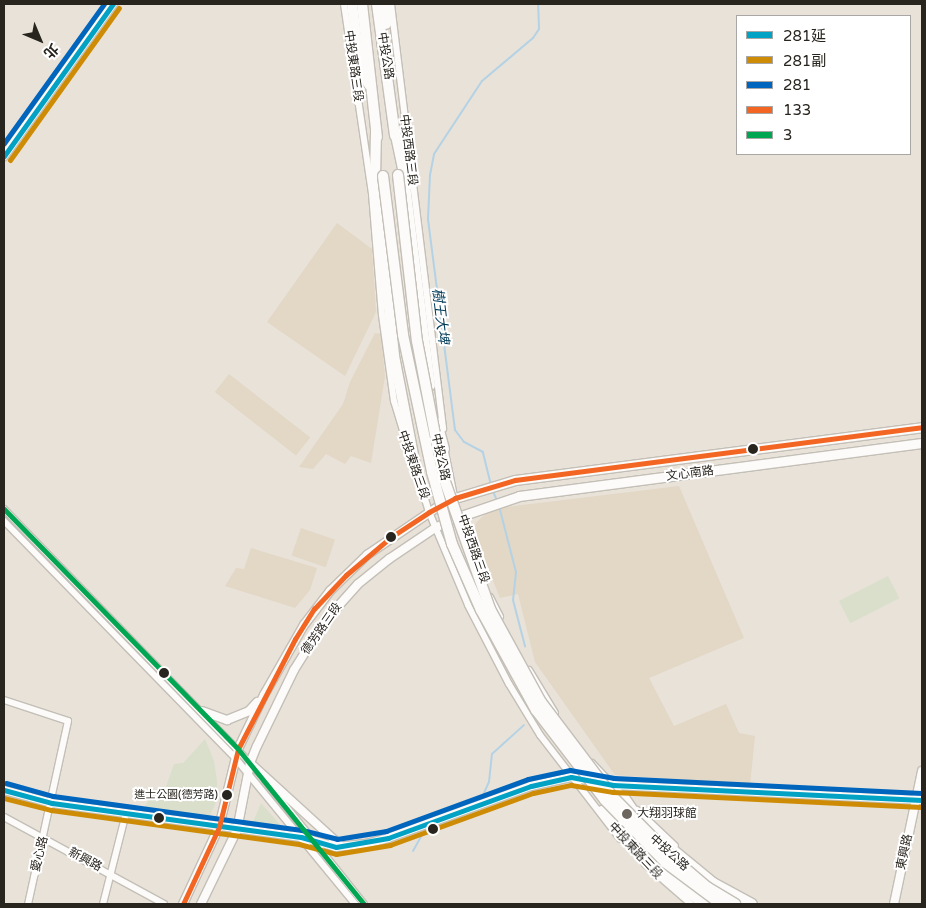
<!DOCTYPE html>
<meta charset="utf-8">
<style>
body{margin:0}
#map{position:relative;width:926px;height:908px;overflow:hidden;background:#e9e2d8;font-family:"Varela Round","Noto Sans TC",sans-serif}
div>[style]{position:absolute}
.built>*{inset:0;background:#e3d7c6;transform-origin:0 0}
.green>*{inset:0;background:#dadfcb;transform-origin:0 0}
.stream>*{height:2px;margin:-1px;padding:0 1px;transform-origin:1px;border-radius:1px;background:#b4d2e5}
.roads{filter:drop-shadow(1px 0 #c3bfb7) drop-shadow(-1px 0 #c3bfb7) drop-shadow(0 1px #c3bfb7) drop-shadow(0 -1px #c3bfb7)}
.minor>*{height:6px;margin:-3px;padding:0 3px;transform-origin:3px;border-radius:3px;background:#fcfbf9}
.tertiary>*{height:8px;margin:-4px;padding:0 4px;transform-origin:4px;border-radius:4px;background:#fcfbf9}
.secondary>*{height:9px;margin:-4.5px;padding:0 4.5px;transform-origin:4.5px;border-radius:4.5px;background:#fcfbf9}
.primary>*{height:10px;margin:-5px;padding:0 5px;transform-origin:5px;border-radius:5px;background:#fcfbf9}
.bridges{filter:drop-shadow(1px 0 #c3bfb7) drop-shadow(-1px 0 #c3bfb7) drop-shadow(0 1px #c3bfb7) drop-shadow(0 -1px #c3bfb7)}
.primary-bridge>*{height:10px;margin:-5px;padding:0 5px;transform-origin:5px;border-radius:5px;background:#fcfbf9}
.bus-1>*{height:5px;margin:-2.5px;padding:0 2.5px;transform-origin:2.5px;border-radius:2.5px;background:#02a2c5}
.bus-2>*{height:5px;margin:-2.5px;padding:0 2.5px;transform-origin:2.5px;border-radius:2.5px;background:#ce8c06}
.bus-3>*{height:5px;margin:-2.5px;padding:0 2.5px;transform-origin:2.5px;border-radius:2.5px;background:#0065bd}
.bus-4>*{height:5px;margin:-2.5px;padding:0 2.5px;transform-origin:2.5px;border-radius:2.5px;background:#f26522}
.bus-5>*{height:5px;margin:-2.5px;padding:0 2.5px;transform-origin:2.5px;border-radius:2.5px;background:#00a651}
.dots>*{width:14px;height:14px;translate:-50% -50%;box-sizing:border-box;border:2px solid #fff;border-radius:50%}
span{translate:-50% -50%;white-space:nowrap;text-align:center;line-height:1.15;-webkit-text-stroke:4px #fff;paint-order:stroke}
.bus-label{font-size:11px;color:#28241e}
.right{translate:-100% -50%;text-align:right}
.street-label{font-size:12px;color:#28241e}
.poi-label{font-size:12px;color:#28241e}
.left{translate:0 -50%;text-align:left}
.water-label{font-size:14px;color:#003b59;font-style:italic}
.frame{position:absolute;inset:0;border:5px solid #28241e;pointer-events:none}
.legend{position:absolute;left:736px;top:15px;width:175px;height:140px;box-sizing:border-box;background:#fff;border:1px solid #a9a7a5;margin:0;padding:6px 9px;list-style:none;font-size:15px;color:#28241e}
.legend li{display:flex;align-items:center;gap:10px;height:25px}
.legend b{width:25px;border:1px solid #a9a7a5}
.north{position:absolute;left:15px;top:15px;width:50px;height:50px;-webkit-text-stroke:4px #fff;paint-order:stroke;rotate:135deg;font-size:14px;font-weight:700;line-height:20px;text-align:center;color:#28241e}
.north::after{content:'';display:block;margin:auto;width:18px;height:22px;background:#28241e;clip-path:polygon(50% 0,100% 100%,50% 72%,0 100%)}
</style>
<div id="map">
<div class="built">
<i style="clip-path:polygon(337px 223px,372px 249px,376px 312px,345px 376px,267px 322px)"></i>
<i style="clip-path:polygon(375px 333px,381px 334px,385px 376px,371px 463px,351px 456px,345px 464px,326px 454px,313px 469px,299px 467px,343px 404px,350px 382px)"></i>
<i style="left:229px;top:374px;width:103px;height:23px;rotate:38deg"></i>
<i style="clip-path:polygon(679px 486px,744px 638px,649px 678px,674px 726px,726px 704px,739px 733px,755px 736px,750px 785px,615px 775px,535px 662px,518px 594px,500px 598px,474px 533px,476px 523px,483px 516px,498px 508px)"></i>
<i style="left:301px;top:528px;width:36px;height:29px;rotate:19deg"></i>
<i style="clip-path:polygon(251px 548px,317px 568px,310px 590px,295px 608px,225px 586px,236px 568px,244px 569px)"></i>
</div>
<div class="green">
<i style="left:888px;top:576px;width:25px;height:55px;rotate:63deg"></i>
<i style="clip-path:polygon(205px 739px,214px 761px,217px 781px,217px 800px,206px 824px,141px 812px,156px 789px,164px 792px,174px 764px,183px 763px)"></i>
<i style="clip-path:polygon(261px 803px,284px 829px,253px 822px)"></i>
</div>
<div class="stream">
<i style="left:491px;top:485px;width:34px;rotate:-104deg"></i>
<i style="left:483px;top:452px;width:21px;rotate:-152deg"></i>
<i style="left:464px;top:442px;width:15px;rotate:-127deg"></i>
<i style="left:455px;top:430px;width:213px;rotate:-97.3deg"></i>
<i style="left:428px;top:219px;width:44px;rotate:-87.4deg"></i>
<i style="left:430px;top:175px;width:21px;rotate:-79deg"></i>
<i style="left:434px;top:154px;width:87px;rotate:-56.7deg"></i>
<i style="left:482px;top:81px;width:67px;rotate:-40.1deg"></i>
<i style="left:533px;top:38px;width:11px;rotate:-56deg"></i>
<i style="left:539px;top:29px;width:25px;rotate:-92deg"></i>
<i style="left:492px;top:489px;width:13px;rotate:67deg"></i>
<i style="left:499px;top:506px;width:68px;rotate:75.6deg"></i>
<i style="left:516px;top:572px;width:28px;rotate:96deg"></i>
<i style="left:513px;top:600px;width:48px;rotate:75.4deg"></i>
<i style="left:480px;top:802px;width:22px;rotate:-66deg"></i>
<i style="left:489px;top:782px;width:28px;rotate:-84deg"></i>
<i style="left:492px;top:754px;width:43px;rotate:-42.2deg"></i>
<i style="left:413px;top:851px;width:21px;rotate:-61deg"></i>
<i style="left:423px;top:833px;width:57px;rotate:-23.9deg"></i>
</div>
<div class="roads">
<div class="minor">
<i style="left:344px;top:4px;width:192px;rotate:81.6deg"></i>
<i style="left:372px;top:194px;width:121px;rotate:85.3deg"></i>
<i style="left:382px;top:315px;width:87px;rotate:82.1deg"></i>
<i style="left:394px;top:401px;width:48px;rotate:73.1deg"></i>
<i style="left:391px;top:4px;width:428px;rotate:83deg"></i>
<i style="left:444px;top:447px;width:50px;rotate:78.5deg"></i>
<i style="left:414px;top:463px;width:51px;rotate:73deg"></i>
<i style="left:429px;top:512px;width:101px;rotate:67.2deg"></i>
<i style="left:468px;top:605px;width:89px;rotate:62.6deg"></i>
<i style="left:509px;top:684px;width:60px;rotate:58.7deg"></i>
<i style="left:540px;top:735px;width:131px;rotate:52.4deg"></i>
<i style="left:4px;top:509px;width:356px;rotate:45.9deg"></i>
<i style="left:4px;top:521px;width:332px;rotate:45.7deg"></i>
<i style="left:236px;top:759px;width:188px;rotate:50.6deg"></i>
<i style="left:490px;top:597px;width:22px;rotate:63deg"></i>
<i style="left:529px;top:670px;width:50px;rotate:58.8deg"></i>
<i style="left:4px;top:700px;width:67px;rotate:18.2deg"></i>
<i style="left:68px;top:721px;width:187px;rotate:102.3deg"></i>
<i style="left:592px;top:763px;width:47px;rotate:46.7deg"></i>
<i style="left:265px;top:780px;width:159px;rotate:51.4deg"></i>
<i style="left:637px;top:810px;width:52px;rotate:43.5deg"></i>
<i style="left:4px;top:817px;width:182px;rotate:28.5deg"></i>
<i style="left:645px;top:864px;width:61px;rotate:41deg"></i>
<i style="left:103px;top:904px;width:94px;rotate:-75.8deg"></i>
</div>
<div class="tertiary">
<i style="left:4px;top:156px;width:187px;rotate:-54.4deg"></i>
<i style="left:202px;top:711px;width:27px;rotate:20deg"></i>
<i style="left:227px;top:720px;width:24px;rotate:-22deg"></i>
<i style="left:249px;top:711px;width:12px;rotate:-48deg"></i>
<i style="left:250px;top:763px;width:123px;rotate:42.4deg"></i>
<i style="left:4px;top:790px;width:50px;rotate:15.2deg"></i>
<i style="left:52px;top:803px;width:251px;rotate:7.8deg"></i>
<i style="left:301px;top:837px;width:36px;rotate:16deg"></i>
<i style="left:336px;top:847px;width:30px;rotate:-6deg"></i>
<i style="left:366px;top:844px;width:23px;rotate:-15deg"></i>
<i style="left:388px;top:838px;width:152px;rotate:-20deg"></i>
<i style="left:531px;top:786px;width:41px;rotate:-12.7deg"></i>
<i style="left:571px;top:777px;width:43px;rotate:10.8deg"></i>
<i style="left:613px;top:785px;width:309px;rotate:2.8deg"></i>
<i style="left:183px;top:904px;width:85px;rotate:-64.9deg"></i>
<i style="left:219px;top:827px;width:80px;rotate:-76.3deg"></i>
<i style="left:238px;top:749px;width:60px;rotate:-64.3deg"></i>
<i style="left:264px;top:695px;width:81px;rotate:-60.3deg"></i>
<i style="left:304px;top:625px;width:43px;rotate:-52.6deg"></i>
<i style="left:330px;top:591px;width:52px;rotate:-44.2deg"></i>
<i style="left:367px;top:555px;width:94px;rotate:-34.2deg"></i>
<i style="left:201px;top:904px;width:82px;rotate:-64.1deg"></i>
<i style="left:237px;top:830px;width:68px;rotate:-79deg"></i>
<i style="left:250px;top:763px;width:18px;rotate:-68deg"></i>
<i style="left:257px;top:746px;width:85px;rotate:-64deg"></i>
<i style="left:294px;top:670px;width:57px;rotate:-58deg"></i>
<i style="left:324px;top:622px;width:51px;rotate:-48.2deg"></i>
<i style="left:358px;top:584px;width:40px;rotate:-39deg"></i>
<i style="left:389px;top:559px;width:55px;rotate:-34deg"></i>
<i style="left:435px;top:528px;width:29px;rotate:-25deg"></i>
<i style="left:894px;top:904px;width:136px;rotate:-78.1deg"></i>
</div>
<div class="secondary">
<i style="left:455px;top:498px;width:63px;rotate:-16.7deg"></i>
<i style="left:515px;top:480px;width:410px;rotate:-7.4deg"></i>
<i style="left:461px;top:516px;width:61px;rotate:-19deg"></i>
<i style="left:519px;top:496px;width:406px;rotate:-7.5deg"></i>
</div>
<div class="primary">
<i style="left:352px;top:4px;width:64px;rotate:82.8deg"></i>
<i style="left:360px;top:67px;width:20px;rotate:63deg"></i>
<i style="left:362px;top:4px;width:134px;rotate:83.6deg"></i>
<i style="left:377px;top:4px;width:133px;rotate:82.2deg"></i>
<i style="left:384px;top:4px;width:20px;rotate:84deg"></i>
<i style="left:376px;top:131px;width:46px;rotate:91.2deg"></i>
<i style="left:375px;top:177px;width:180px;rotate:83.9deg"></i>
<i style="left:394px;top:356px;width:111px;rotate:79.1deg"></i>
<i style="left:395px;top:131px;width:39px;rotate:78deg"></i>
<i style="left:403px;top:169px;width:218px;rotate:82.9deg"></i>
<i style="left:437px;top:423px;width:27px;rotate:75deg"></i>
<i style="left:623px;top:796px;width:27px;rotate:56deg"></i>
<i style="left:602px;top:811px;width:66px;rotate:48.1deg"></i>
<i style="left:646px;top:860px;width:73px;rotate:37.2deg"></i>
<i style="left:661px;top:840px;width:67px;rotate:39.6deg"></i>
<i style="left:713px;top:883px;width:44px;rotate:28.3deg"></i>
</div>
</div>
<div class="bridges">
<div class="primary-bridge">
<i style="left:398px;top:175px;width:167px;rotate:83.5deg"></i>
<i style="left:417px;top:341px;width:137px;rotate:79.1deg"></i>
<i style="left:443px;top:476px;width:141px;rotate:70.5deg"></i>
<i style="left:490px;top:609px;width:106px;rotate:61.3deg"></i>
<i style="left:541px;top:702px;width:118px;rotate:52.9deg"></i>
<i style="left:612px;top:796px;width:87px;rotate:45.5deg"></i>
<i style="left:673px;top:858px;width:45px;rotate:40.5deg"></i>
<i style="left:707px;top:887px;width:33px;rotate:31deg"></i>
<i style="left:383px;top:176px;width:160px;rotate:82.8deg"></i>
<i style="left:403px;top:335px;width:140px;rotate:78deg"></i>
<i style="left:432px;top:472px;width:75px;rotate:74.5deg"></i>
<i style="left:452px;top:544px;width:72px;rotate:66.3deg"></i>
<i style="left:481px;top:610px;width:114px;rotate:61.2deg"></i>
<i style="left:536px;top:710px;width:113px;rotate:52.5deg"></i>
<i style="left:605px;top:800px;width:88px;rotate:45.9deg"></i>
<i style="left:666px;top:863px;width:69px;rotate:36.7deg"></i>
</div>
</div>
<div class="bus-1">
<i style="left:4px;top:156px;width:187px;rotate:-54.4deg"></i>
<i style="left:4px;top:790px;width:50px;rotate:15.2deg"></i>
<i style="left:52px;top:803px;width:251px;rotate:7.8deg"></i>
<i style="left:301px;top:837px;width:36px;rotate:16deg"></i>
<i style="left:336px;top:847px;width:53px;rotate:-9.8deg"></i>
<i style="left:388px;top:838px;width:152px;rotate:-20deg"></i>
<i style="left:531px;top:786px;width:41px;rotate:-12.7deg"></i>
<i style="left:571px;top:777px;width:43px;rotate:10.8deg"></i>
<i style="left:613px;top:785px;width:309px;rotate:2.8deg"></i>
</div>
<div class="bus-2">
<i style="left:10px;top:160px;width:187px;rotate:-54.4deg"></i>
<i style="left:4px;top:798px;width:49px;rotate:14.3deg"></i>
<i style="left:51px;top:810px;width:250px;rotate:7.8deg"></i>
<i style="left:299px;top:844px;width:38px;rotate:15deg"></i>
<i style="left:336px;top:854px;width:55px;rotate:-9.5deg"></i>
<i style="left:390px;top:845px;width:152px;rotate:-20deg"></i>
<i style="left:533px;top:793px;width:39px;rotate:-12deg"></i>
<i style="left:571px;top:785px;width:43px;rotate:9.5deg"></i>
<i style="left:613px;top:792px;width:309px;rotate:2.8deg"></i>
</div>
<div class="bus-3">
<i style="left:4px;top:143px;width:171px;rotate:-54.3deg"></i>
<i style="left:6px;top:783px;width:49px;rotate:15.5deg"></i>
<i style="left:53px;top:796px;width:251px;rotate:7.8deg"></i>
<i style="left:302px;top:830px;width:36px;rotate:14deg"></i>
<i style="left:337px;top:839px;width:50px;rotate:-9.3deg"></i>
<i style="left:386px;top:831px;width:151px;rotate:-20.1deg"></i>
<i style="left:528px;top:779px;width:43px;rotate:-12.1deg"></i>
<i style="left:570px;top:770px;width:45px;rotate:10.3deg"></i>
<i style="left:614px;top:778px;width:308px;rotate:2.8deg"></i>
</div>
<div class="bus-4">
<i style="left:183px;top:904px;width:85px;rotate:-64.9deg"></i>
<i style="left:219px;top:827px;width:80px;rotate:-76.3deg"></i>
<i style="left:238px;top:749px;width:124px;rotate:-62.6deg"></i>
<i style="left:295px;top:639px;width:36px;rotate:-58deg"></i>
<i style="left:314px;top:609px;width:47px;rotate:-46.7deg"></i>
<i style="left:346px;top:575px;width:59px;rotate:-40.2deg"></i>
<i style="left:391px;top:537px;width:45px;rotate:-33.3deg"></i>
<i style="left:429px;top:512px;width:30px;rotate:-28deg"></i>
<i style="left:455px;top:498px;width:63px;rotate:-16.7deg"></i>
<i style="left:515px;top:480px;width:410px;rotate:-7.4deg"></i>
</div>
<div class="bus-5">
<i style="left:4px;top:509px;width:335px;rotate:45.7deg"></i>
<i style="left:238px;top:749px;width:200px;rotate:50.9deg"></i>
</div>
<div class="dots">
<i style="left:753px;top:449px;background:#28241e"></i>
<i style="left:391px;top:537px;background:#28241e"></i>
<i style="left:164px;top:673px;background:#28241e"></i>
<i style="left:227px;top:795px;background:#28241e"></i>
<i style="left:627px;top:814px;background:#6c665f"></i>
<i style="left:159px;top:818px;background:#28241e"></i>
<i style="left:433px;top:829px;background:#28241e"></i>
</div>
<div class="bus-label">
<span class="right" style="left:218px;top:795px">進士公園(德芳路)</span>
</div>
<div class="street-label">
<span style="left:385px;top:56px;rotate:81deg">中投公路</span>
<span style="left:353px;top:66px;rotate:82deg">中投東路三段</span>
<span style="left:408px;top:150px;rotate:83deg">中投西路三段</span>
<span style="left:440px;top:457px;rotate:78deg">中投公路</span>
<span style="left:413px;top:465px;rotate:71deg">中投東路三段</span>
<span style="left:690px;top:474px;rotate:-7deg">文心南路</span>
<span style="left:473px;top:549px;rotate:71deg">中投西路三段</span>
<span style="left:322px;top:629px;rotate:-55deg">德芳路三段</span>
<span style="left:635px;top:851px;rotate:47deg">中投東路三段</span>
<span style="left:905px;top:852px;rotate:-78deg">東興路</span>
<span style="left:669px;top:853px;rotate:42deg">中投公路</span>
<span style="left:40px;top:854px;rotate:-76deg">愛心路</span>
<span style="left:85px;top:860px;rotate:28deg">新興路</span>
</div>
<div class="poi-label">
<span class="left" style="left:637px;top:814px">大翔羽球館</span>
</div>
<div class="water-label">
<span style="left:440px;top:316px;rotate:83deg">樹王大埤</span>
</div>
<div class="frame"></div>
<ul class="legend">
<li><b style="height:6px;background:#02a2c5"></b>281延</li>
<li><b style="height:6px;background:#ce8c06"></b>281副</li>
<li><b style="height:6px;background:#0065bd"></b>281</li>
<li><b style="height:6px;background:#f26522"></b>133</li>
<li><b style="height:6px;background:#00a651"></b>3</li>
</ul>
<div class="north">北</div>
</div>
